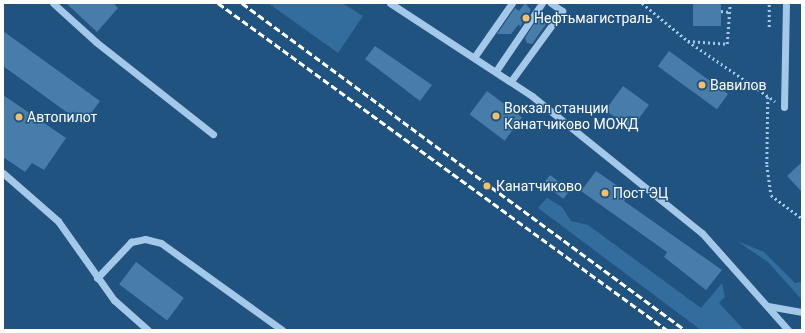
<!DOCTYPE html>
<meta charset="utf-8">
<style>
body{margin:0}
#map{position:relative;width:805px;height:333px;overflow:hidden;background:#205380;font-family:Roboto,sans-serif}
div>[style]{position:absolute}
.green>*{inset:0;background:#336d9e}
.building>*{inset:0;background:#487da9;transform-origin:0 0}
.path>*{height:2.5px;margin-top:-1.25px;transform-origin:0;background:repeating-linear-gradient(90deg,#a4c9e8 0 2px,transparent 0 5px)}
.minor>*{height:7px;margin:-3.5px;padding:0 3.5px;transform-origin:3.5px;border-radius:3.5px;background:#a4c9e8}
.rail>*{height:3px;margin-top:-1.5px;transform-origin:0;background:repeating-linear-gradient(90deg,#fff 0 7px,transparent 0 10px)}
.dots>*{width:11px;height:11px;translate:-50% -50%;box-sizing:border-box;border:2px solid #205380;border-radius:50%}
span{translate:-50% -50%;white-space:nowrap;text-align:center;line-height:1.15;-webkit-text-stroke:3px #205380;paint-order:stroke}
.poi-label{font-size:14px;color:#fff}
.left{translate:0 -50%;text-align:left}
.frame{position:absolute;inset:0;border:4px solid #fff;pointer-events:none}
</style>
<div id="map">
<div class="green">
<i style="clip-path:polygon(268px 3px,342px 3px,363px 16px,338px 53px)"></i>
<i style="clip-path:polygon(547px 198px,562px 207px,571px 221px,588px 225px,701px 308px,722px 283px,725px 297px,719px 303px,744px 330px,701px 330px,538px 208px)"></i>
<i style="clip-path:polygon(737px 241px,764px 252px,795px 283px,802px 282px,802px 300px,768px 262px)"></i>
</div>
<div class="building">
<i style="clip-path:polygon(66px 3px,113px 3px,118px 8px,97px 32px)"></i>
<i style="clip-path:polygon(525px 3px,531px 10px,520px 27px,519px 24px,511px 34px,497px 34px,515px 8px,519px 11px)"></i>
<i style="left:693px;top:3px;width:28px;height:23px"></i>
<i style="clip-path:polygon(539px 16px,549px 20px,532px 44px,527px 43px,525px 38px)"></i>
<i style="clip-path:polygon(3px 31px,100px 101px,83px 124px,3px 66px)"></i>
<i style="clip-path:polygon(375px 46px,432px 85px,420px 101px,365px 59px)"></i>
<i style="left:669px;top:51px;width:73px;height:19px;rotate:36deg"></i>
<i style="left:623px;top:86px;width:32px;height:30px;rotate:36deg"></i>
<i style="left:487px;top:91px;width:44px;height:29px;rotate:37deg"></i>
<i style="clip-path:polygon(3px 95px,66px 138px,44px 170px,32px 163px,25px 172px,3px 157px)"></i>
<i style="clip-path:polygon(802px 162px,802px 192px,787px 176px)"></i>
<i style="clip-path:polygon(596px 171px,629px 194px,624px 201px,722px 270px,706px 290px,664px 257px,667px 252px,581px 191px)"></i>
<i style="left:550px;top:175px;width:25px;height:11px;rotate:37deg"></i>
<i style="left:136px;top:262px;width:60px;height:28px;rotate:37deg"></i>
</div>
<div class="path">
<i style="left:642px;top:3px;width:60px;rotate:39.6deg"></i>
<i style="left:688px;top:41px;width:106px;rotate:34.6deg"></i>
<i style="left:721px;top:11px;width:8px;rotate:7deg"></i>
<i style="left:769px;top:27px;width:24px;rotate:-90deg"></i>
<i style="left:688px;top:41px;width:39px;rotate:4deg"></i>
<i style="left:727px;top:44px;width:41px;rotate:-85.8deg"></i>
<i style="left:768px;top:97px;width:68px;rotate:90.8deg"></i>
<i style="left:767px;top:165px;width:30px;rotate:82deg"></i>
<i style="left:771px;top:195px;width:39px;rotate:37deg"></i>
</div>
<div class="minor">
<i style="left:53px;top:3px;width:58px;rotate:42.2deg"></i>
<i style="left:96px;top:42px;width:149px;rotate:38.2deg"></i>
<i style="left:390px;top:3px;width:170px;rotate:33.2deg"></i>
<i style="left:532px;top:96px;width:218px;rotate:38.9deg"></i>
<i style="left:702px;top:233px;width:130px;rotate:48.4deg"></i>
<i style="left:475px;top:56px;width:65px;rotate:-55.1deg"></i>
<i style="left:496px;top:71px;width:82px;rotate:-55.9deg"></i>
<i style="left:511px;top:81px;width:87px;rotate:-53.9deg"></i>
<i style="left:562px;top:11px;width:14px;rotate:-144deg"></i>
<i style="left:784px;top:107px;width:104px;rotate:-88.9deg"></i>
<i style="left:3px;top:173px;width:73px;rotate:41.1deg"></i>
<i style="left:58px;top:221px;width:97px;rotate:54.7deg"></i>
<i style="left:114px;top:300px;width:45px;rotate:41.4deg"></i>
<i style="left:97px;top:278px;width:50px;rotate:-46.6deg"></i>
<i style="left:131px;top:242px;width:14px;rotate:-12deg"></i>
<i style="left:145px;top:239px;width:16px;rotate:14deg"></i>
<i style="left:161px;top:243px;width:149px;rotate:35.7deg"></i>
<i style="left:768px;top:306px;width:35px;rotate:10deg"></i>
</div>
<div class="rail">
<i style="left:218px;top:3px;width:555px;rotate:36.07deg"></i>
<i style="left:242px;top:3px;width:551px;rotate:36.43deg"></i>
</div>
<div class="dots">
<i style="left:526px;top:18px;background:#f6be65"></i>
<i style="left:702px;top:85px;background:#f6be65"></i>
<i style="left:496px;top:116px;background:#f6be65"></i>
<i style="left:19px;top:117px;background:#f6be65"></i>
<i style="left:487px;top:186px;background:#f6be65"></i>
<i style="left:605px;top:193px;background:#f6be65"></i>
</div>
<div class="poi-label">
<span class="left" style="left:534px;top:18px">Нефтьмагистраль</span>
<span class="left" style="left:710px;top:85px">Вавилов</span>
<span class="left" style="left:504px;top:116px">Вокзал станции<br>Канатчиково МОЖД</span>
<span class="left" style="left:27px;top:117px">Автопилот</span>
<span class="left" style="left:496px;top:186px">Канатчиково</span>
<span class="left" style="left:613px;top:193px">Пост ЭЦ</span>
</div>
<div class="frame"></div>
</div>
